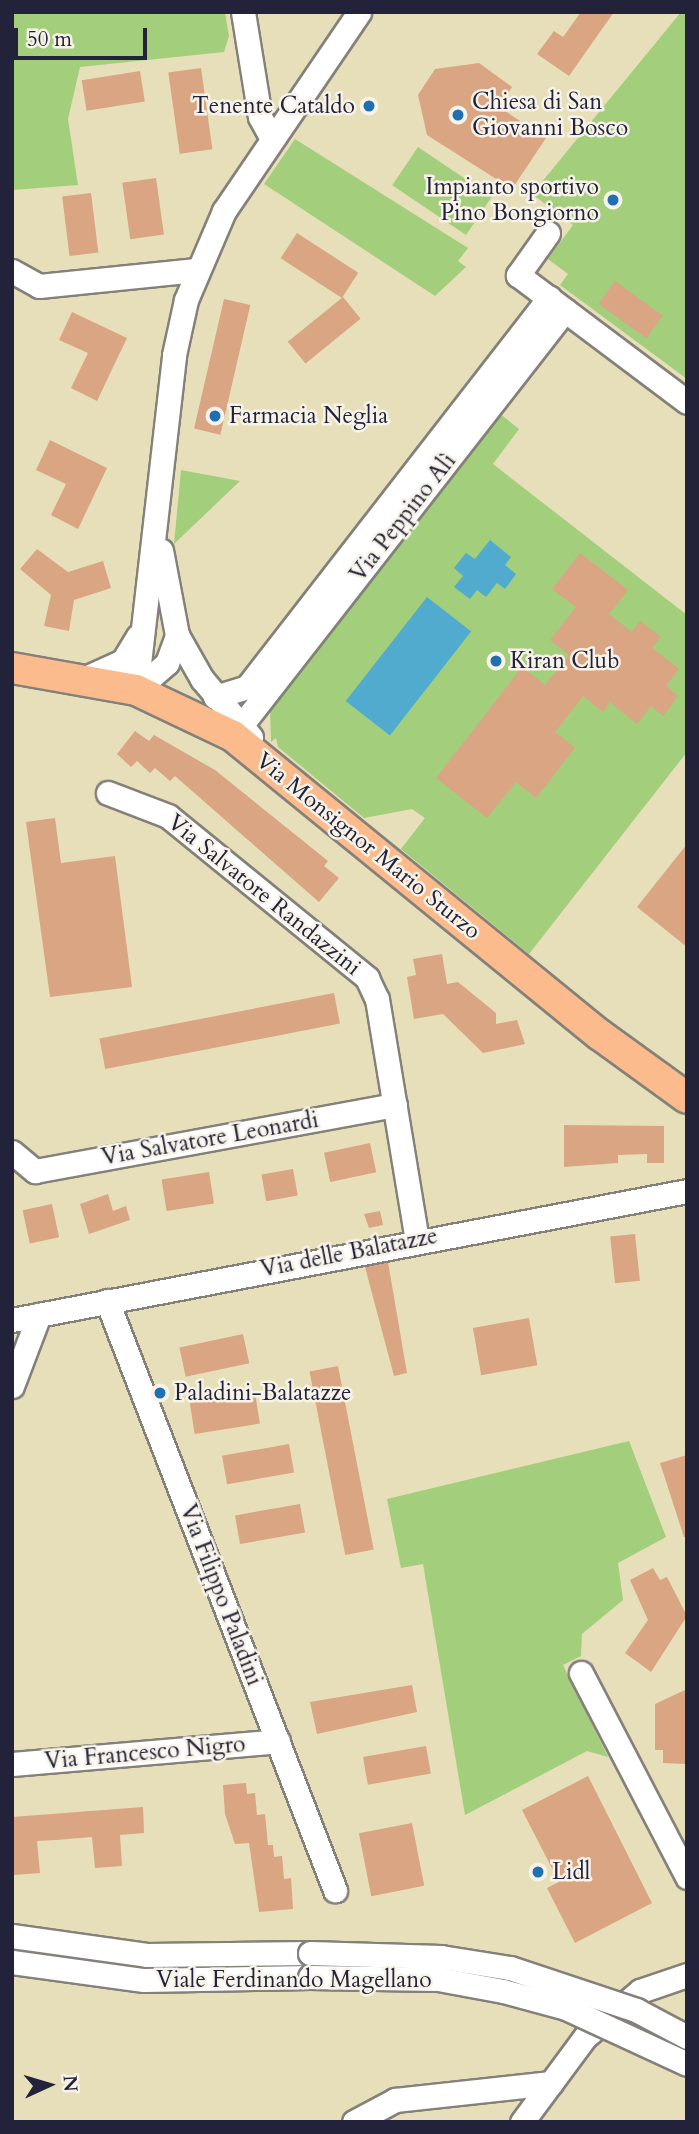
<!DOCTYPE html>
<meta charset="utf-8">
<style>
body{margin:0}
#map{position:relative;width:699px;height:2134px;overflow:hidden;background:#e7dfb9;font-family:Cardo,serif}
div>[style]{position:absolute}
.green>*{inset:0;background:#a3ce7b;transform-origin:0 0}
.water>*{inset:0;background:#50abce;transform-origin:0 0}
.building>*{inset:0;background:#d9a582;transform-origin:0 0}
.roads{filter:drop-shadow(2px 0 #84807a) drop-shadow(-2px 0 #84807a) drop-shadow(0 2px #84807a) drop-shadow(0 -2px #84807a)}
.minor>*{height:23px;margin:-11.5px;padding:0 11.5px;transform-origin:11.5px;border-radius:11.5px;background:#fff}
.major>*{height:30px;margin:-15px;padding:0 15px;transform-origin:15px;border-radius:15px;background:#fbbb8d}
.bridges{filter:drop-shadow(2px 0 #84807a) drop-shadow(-2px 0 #84807a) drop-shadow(0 2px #84807a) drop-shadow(0 -2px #84807a)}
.minor-bridge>*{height:23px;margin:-11.5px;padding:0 11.5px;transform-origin:11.5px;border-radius:11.5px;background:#fff}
.dots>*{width:19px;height:19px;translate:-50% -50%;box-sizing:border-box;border:4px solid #f7f3e8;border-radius:50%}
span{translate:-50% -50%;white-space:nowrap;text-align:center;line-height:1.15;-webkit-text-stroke:5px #f7f3e8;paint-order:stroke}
.poi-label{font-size:23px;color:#22223b}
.left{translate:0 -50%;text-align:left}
.right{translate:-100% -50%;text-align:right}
.street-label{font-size:23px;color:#22223b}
.frame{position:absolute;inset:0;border:14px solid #22223b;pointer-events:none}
.north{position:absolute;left:14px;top:2050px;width:70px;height:70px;-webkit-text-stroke:5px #f7f3e8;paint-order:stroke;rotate:86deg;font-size:19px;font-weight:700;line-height:28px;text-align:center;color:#22223b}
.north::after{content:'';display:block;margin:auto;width:24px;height:32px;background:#22223b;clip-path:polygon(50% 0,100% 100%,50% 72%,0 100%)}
.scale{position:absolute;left:14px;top:28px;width:133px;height:32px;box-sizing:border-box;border:4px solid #22223b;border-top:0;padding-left:9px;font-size:21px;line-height:24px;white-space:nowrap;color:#22223b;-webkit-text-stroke:5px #f7f3e8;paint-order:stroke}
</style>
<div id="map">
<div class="green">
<i style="clip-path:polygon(12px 12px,225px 12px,229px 36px,224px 52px,80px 67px,68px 119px,78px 185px,12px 190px)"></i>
<i style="clip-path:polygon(681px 12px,687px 12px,687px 379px,560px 285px,568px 274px,548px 259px,573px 225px,532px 194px)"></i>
<i style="clip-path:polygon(295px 139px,468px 248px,458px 261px,466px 267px,435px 296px,264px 184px)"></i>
<i style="left:418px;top:147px;width:89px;height:46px;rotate:34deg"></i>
<i style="clip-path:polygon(499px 413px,519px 429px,493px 464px,687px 615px,687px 752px,529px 954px,401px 849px,425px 818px,412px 809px,364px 818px,278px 747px,276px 738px,271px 742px,270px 708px)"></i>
<i style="clip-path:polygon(181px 470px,240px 481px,174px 544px)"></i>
<i style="clip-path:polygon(629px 1441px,666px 1537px,618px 1563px,623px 1600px,582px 1634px,581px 1656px,563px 1665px,608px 1757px,587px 1751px,465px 1815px,423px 1564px,401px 1568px,387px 1499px)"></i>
</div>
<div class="water">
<i style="clip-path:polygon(490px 540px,511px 557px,505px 565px,516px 574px,505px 589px,497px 583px,486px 597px,477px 590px,470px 599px,454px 587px,463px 576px,454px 568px,466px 553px,475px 559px)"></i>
<i style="left:427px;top:597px;width:56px;height:132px;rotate:38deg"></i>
</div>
<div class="building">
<i style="clip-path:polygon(581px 12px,614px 12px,569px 76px,537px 54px,554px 31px,563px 37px)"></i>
<i style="clip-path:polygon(479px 63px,512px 87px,499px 107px,546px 138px,512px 189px,427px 135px,418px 95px,435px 69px)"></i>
<i style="left:201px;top:68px;width:82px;height:33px;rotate:82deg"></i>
<i style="left:140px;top:71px;width:31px;height:59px;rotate:81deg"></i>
<i style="left:156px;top:178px;width:57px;height:34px;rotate:82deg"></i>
<i style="left:91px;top:193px;width:60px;height:29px;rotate:83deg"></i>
<i style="left:297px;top:233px;width:73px;height:30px;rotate:33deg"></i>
<i style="left:615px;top:281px;width:59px;height:28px;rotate:36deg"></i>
<i style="left:343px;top:297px;width:28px;height:71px;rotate:51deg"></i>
<i style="left:224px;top:299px;width:27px;height:133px;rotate:13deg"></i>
<i style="clip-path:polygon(72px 312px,127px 338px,97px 401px,71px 388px,88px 353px,59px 340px)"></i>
<i style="clip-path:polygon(50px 440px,107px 468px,78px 529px,51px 515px,66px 484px,36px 470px)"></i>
<i style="clip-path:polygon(37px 549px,68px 572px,103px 561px,111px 588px,74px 600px,69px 631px,44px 626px,51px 595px,20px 569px)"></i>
<i style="clip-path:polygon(580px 553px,628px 590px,609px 614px,632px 632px,640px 621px,661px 637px,652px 648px,679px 669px,666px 686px,678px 696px,663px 716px,651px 706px,637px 724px,610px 702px,603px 712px,583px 696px,555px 732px,575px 748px,536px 798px,516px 782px,487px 818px,436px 778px,522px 667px,545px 685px,569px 655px,550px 640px,576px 607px,552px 589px)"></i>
<i style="clip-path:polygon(135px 731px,149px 741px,154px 735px,215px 770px,328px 861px,324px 866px,339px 878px,319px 902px,175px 776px,170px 781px,155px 768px,150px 773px,137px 761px,131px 767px,117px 754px)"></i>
<i style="clip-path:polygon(55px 818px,61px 863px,115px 856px,132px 987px,50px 997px,26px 822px)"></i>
<i style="clip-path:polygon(687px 844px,687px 947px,637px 907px)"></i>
<i style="clip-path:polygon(442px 954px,447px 984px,458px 982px,496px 1013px,496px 1024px,517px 1020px,525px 1044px,483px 1053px,443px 1014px,414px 1019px,407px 977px,416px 975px,413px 959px)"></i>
<i style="left:334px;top:993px;width:31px;height:239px;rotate:79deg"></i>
<i style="clip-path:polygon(564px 1125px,664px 1126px,664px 1163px,647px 1163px,647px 1154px,618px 1155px,618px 1163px,564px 1167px)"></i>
<i style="left:370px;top:1143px;width:30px;height:47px;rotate:78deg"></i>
<i style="left:293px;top:1169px;width:27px;height:32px;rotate:80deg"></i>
<i style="left:209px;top:1172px;width:32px;height:48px;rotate:81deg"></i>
<i style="clip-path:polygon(108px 1194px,113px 1211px,126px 1206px,130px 1220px,89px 1234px,80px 1204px)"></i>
<i style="left:52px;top:1204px;width:34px;height:30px;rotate:78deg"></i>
<i style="clip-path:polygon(380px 1211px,383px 1225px,369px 1228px,364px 1214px)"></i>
<i style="left:635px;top:1234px;width:47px;height:25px;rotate:84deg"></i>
<i style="clip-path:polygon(388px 1262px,407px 1373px,394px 1376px,365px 1267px)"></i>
<i style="left:529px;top:1318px;width:48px;height:57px;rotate:80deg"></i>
<i style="left:243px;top:1334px;width:30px;height:65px;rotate:78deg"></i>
<i style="left:338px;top:1366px;width:187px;height:29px;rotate:79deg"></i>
<i style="left:255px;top:1393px;width:31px;height:66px;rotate:81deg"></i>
<i style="left:289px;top:1444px;width:29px;height:68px;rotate:80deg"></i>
<i style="clip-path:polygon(687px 1455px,687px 1537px,684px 1537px,660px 1463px)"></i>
<i style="left:300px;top:1504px;width:29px;height:66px;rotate:80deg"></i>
<i style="clip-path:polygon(653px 1568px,660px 1580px,667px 1577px,687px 1616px,651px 1672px,625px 1653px,648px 1620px,630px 1580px)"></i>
<i style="clip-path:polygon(412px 1685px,417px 1712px,317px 1734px,310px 1702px)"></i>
<i style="clip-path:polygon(687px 1689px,687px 1764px,663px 1763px,663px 1750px,655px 1750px,655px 1704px)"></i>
<i style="left:426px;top:1746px;width:28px;height:64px;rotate:80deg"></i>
<i style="clip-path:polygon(588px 1776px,652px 1903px,575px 1943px,547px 1888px,559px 1882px,522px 1810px)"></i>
<i style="clip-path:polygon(246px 1783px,247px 1794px,255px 1793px,257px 1815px,265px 1814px,268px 1845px,273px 1845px,274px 1857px,282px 1856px,284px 1879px,291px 1878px,293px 1909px,259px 1912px,249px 1843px,235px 1844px,225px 1814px,223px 1785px)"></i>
<i style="clip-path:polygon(143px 1807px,144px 1833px,120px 1835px,122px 1866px,95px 1868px,92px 1837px,56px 1840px,37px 1841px,40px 1873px,14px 1875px,12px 1817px)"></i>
<i style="left:412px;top:1823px;width:64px;height:54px;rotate:79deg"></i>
</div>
<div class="roads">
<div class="minor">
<i style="left:243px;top:12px;width:106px;rotate:80.8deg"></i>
<i style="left:260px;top:117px;width:25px;rotate:61deg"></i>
<i style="left:548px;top:233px;width:52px;rotate:125.5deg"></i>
<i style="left:518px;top:275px;width:211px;rotate:36.9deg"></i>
<i style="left:12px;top:271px;width:31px;rotate:29deg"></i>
<i style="left:39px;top:286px;width:158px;rotate:-5.8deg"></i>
<i style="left:177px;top:635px;width:51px;rotate:60.4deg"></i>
<i style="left:202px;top:679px;width:76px;rotate:49.8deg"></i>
<i style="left:81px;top:680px;width:46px;rotate:-24.3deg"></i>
<i style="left:123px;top:661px;width:29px;rotate:-59deg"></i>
<i style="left:136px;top:690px;width:337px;rotate:-83.5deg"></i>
<i style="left:174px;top:355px;width:56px;rotate:-77.7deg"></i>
<i style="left:186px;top:300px;width:97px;rotate:-66.9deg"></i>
<i style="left:224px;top:211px;width:240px;rotate:-55.8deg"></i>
<i style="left:136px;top:690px;width:41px;rotate:-41.1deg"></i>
<i style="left:167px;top:663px;width:30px;rotate:-70deg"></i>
<i style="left:177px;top:635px;width:86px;rotate:-100.7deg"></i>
<i style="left:215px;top:697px;width:34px;rotate:-17deg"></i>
<i style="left:247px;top:687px;width:493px;rotate:-52.2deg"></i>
<i style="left:233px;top:736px;width:540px;rotate:-52.07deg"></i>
<i style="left:108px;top:793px;width:64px;rotate:21deg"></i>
<i style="left:168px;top:816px;width:257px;rotate:39.1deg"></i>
<i style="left:367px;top:978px;width:23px;rotate:65deg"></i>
<i style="left:377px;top:999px;width:244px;rotate:80.6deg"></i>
<i style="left:12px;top:1152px;width:30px;rotate:40deg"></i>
<i style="left:35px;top:1171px;width:366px;rotate:-10.4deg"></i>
<i style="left:107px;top:1301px;width:632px;rotate:68.84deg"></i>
<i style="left:12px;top:1320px;width:687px;rotate:-10.82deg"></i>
<i style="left:12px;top:1386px;width:76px;rotate:-69.2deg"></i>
<i style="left:581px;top:1673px;width:230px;rotate:62.5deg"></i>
<i style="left:12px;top:1764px;width:267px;rotate:-4.9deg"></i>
<i style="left:12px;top:1936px;width:136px;rotate:8deg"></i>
<i style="left:147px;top:1955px;width:163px;rotate:-0.7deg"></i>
<i style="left:12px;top:1962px;width:133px;rotate:7.8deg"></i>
<i style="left:144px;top:1980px;width:166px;rotate:-1deg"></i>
<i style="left:354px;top:2122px;width:47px;rotate:-28.2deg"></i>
<i style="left:395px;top:2100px;width:157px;rotate:-6.2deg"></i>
<i style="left:522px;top:2122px;width:106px;rotate:-53.5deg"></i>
<i style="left:585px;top:2037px;width:72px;rotate:-39.9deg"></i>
<i style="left:640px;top:1991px;width:50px;rotate:-18.8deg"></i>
</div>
<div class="major">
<i style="left:12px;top:668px;width:126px;rotate:10.1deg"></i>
<i style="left:136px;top:690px;width:107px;rotate:25.4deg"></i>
<i style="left:233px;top:736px;width:473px;rotate:39.2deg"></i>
<i style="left:600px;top:1035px;width:107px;rotate:35.9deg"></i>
</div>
</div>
<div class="bridges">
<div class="minor-bridge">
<i style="left:310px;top:1953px;width:131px;rotate:1.7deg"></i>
<i style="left:441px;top:1957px;width:70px;rotate:9.1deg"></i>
<i style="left:510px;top:1968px;width:133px;rotate:18.4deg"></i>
<i style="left:636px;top:2010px;width:58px;rotate:27.9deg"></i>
<i style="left:310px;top:1977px;width:128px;rotate:0.9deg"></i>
<i style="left:438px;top:1979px;width:66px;rotate:10.5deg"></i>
<i style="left:503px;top:1991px;width:65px;rotate:15.1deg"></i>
<i style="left:566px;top:2008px;width:133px;rotate:24.8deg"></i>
</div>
</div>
<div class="dots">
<i style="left:369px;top:106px;background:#1f6fb2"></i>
<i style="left:458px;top:115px;background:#1f6fb2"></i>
<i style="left:613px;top:200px;background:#1f6fb2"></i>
<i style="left:215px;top:416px;background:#1f6fb2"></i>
<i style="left:496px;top:661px;background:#1f6fb2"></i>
<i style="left:160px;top:1393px;background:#1f6fb2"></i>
<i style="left:538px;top:1872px;background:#1f6fb2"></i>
</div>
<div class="poi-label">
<span class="left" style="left:472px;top:115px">Chiesa di San<br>Giovanni Bosco</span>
<span class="right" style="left:355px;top:106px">Tenente Cataldo</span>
<span class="right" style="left:599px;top:200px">Impianto sportivo<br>Pino Bongiorno</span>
<span class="left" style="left:229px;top:416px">Farmacia Neglia</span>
<span class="left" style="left:510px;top:661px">Kiran Club</span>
<span class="left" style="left:174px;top:1393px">Paladini-Balatazze</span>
<span class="left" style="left:552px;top:1872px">Lidl</span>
</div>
<div class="street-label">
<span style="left:403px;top:518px;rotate:-52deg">Via Peppino Alì</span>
<span style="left:368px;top:846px;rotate:39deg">Via Monsignor Mario Sturzo</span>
<span style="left:264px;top:895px;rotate:39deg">Via Salvatore Randazzini</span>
<span style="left:210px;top:1139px;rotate:-10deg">Via Salvatore Leonardi</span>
<span style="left:349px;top:1253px;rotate:-11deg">Via delle Balatazze</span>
<span style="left:221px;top:1595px;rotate:69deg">Via Filippo Paladini</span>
<span style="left:145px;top:1753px;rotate:-5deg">Via Francesco Nigro</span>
<span style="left:294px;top:1980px">Viale Ferdinando Magellano</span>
</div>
<div class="frame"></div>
<div class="north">N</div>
<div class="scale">50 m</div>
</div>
